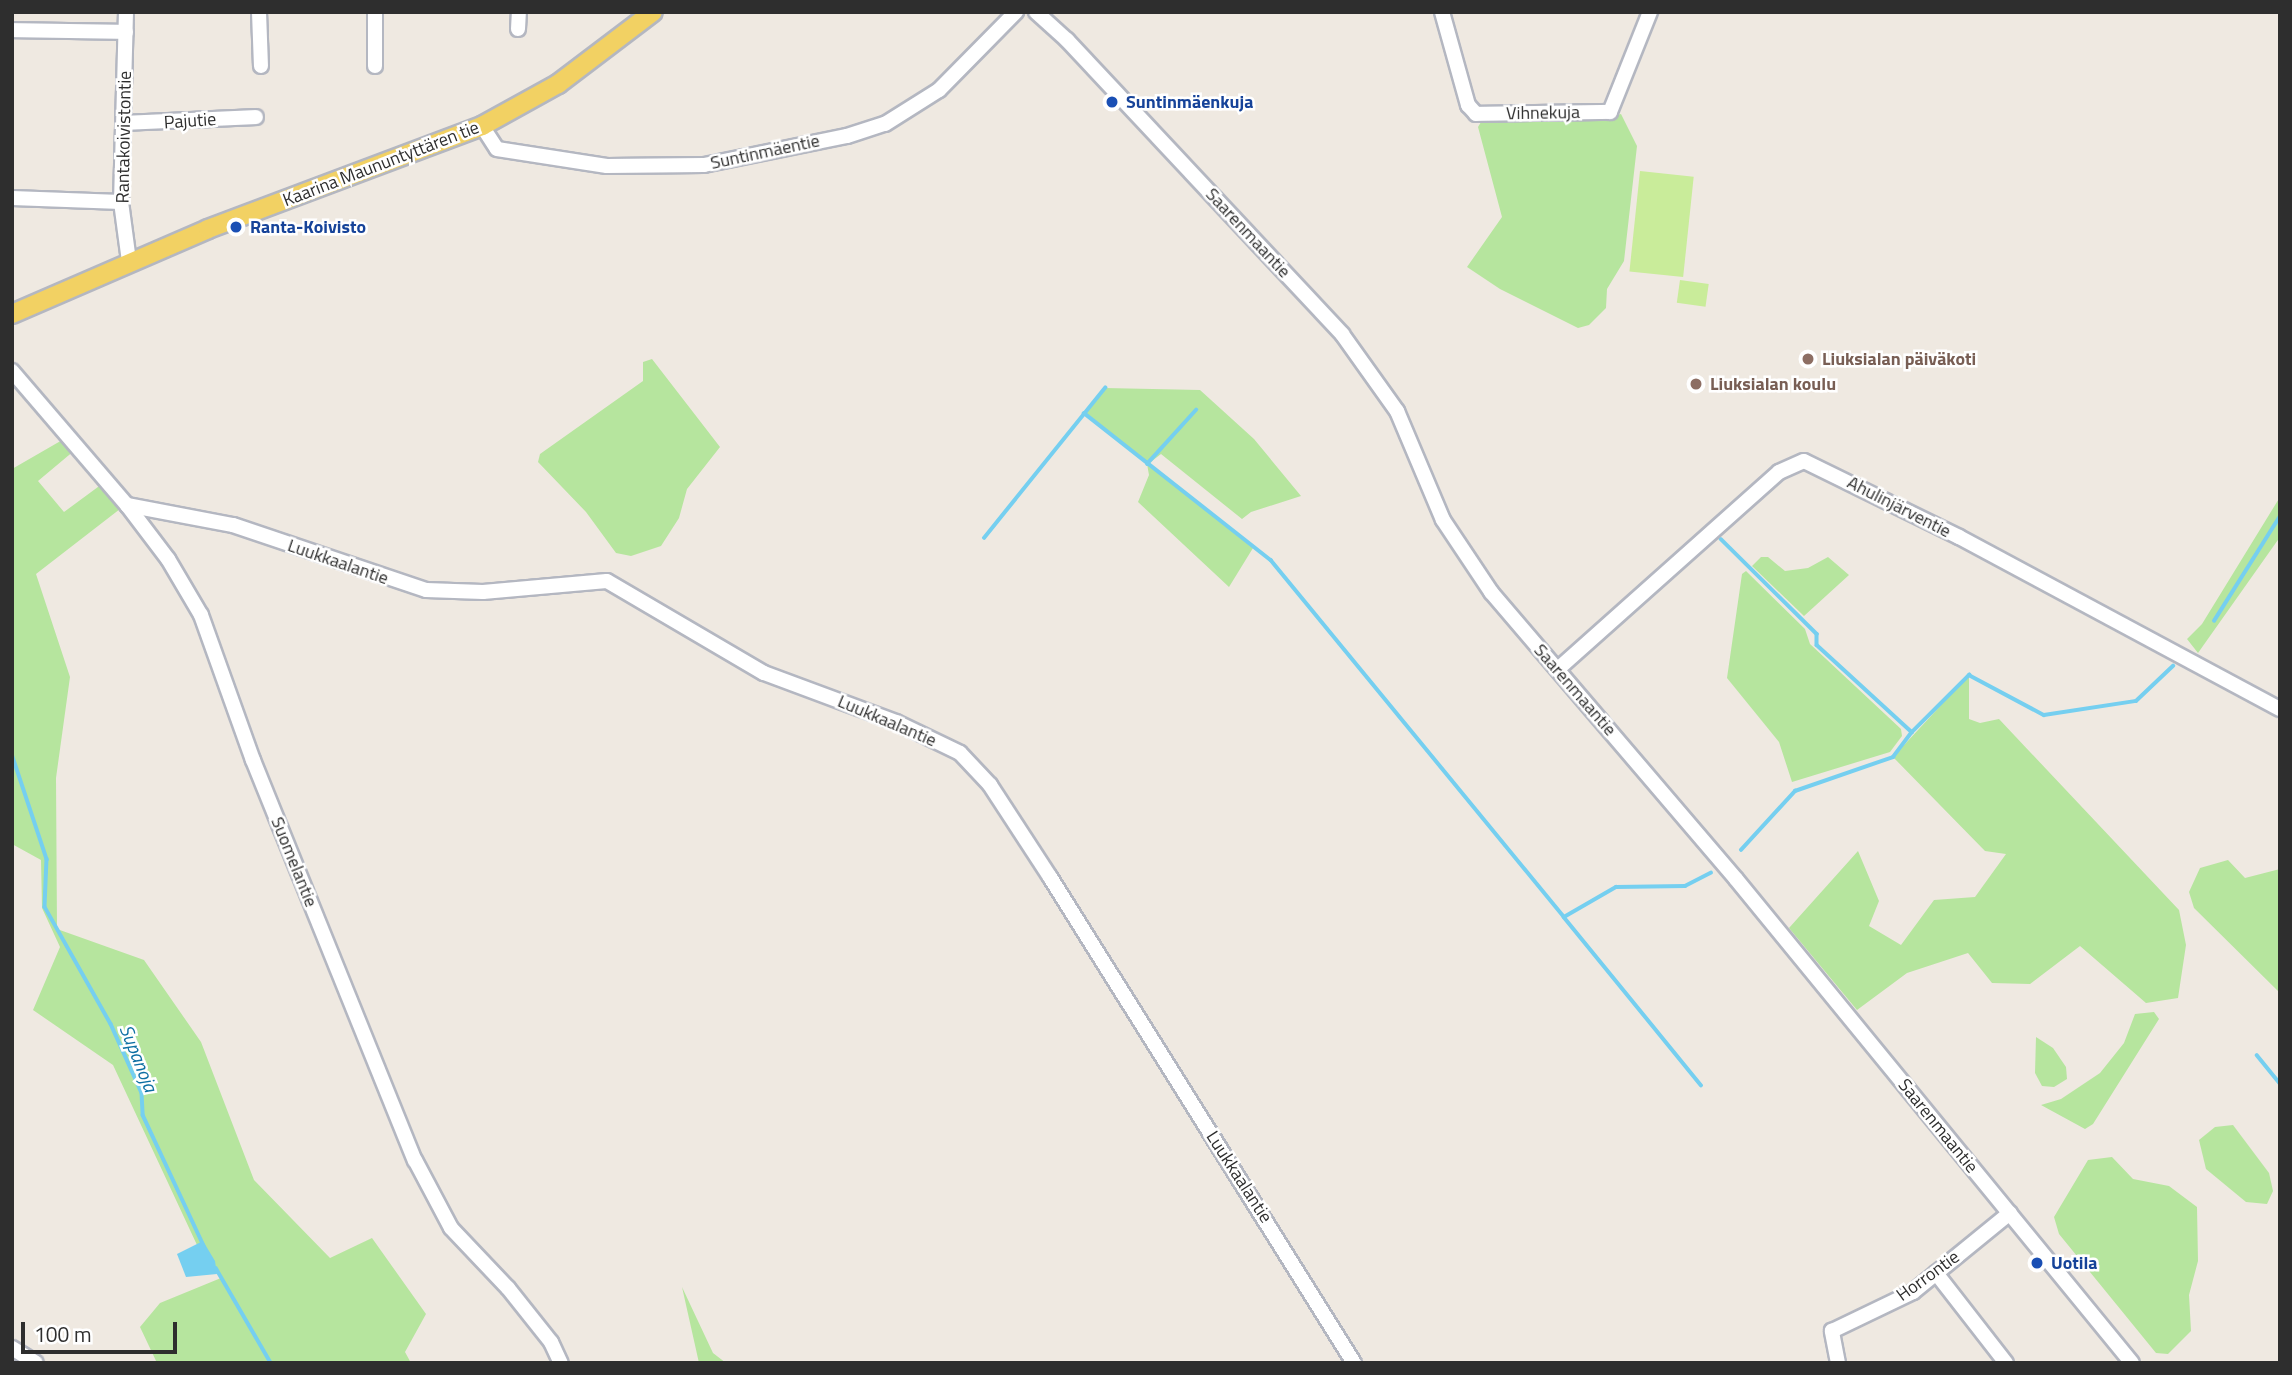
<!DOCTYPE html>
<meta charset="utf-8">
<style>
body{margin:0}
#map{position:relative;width:2292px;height:1375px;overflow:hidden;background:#efe9e1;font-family:"Titillium Web",sans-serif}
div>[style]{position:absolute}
.green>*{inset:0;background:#b6e59e}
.pitch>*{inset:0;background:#c9ec9a;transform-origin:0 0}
.water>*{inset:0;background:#75cff0}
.stream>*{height:3.5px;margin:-1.75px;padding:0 1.75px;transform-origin:1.75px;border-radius:1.75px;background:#75cff0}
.roads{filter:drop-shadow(2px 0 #b4b7c1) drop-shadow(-2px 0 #b4b7c1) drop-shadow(0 2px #b4b7c1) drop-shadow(0 -2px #b4b7c1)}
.minor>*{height:14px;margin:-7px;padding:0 7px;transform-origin:7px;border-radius:7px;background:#fff}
.major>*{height:18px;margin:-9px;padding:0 9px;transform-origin:9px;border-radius:9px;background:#f2d163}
.dots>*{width:19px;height:19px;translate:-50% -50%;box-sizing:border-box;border:4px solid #fff;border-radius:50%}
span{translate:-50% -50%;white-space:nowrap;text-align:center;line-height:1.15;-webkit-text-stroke:5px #fff;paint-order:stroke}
.transit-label{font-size:18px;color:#164399;font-weight:700}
.left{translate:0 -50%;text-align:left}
.street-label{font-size:18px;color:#2e2e2e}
.education-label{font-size:18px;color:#785e54;font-weight:700}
.water-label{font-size:19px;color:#0d6fa3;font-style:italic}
.frame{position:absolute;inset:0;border:14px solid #2e2e2e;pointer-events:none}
.scale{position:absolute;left:21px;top:1322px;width:156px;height:32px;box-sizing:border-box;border:4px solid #2e2e2e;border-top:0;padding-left:9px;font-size:21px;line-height:24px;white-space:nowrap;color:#2e2e2e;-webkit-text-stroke:5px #fff;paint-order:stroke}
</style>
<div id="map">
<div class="green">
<i style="clip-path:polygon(1621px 114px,1637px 146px,1624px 261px,1607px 289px,1606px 308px,1589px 325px,1578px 328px,1500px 289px,1467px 267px,1502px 217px,1478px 127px,1481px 122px,1596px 120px)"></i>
<i style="clip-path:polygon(652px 359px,720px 447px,687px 489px,679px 518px,661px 546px,631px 556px,616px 553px,586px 512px,538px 462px,540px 454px,643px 381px,643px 362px)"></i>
<i style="clip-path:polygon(1105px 388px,1200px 390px,1254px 439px,1301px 496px,1251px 512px,1242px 519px,1161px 454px,1148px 464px,1253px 548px,1229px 587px,1138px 502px,1149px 475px,1147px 464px,1084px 413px)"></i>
<i style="clip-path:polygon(64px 439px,75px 450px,38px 481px,64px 512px,102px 484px,120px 509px,36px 574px,70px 677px,56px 778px,57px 929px,144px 960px,201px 1042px,254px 1180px,330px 1258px,372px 1238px,426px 1314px,405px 1352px,411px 1363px,157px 1363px,140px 1327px,160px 1303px,221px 1278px,197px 1245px,113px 1065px,33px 1010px,60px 947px,42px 908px,41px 860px,12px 844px,12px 469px)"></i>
<i style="clip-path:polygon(2280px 497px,2280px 537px,2198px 653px,2187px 639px,2202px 624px)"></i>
<i style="clip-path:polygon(1761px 557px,1768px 557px,1785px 571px,1808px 568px,1828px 557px,1849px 575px,1804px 616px,1752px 566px)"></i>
<i style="clip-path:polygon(1746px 571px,1805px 629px,1810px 644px,1901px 729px,1902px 736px,1890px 752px,1792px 782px,1779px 742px,1727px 678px,1742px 574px)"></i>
<i style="clip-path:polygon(1969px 675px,1969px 719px,1980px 723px,1999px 719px,2179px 910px,2186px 945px,2178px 998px,2146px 1003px,2080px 946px,2030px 984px,1992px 983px,1968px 953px,1907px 973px,1857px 1010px,1789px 928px,1858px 851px,1879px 901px,1869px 926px,1901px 945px,1934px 900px,1975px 897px,2006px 854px,1985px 851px,1893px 757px)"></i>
<i style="clip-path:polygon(2228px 860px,2245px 878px,2280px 869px,2280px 993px,2194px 908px,2189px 892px,2200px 868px)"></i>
<i style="clip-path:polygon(2154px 1012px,2159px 1019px,2093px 1124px,2085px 1129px,2041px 1105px,2061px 1099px,2100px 1073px,2124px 1043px,2135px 1014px)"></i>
<i style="clip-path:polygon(2036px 1037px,2053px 1048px,2066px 1067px,2067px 1079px,2054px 1087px,2042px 1086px,2035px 1073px)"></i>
<i style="clip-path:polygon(2233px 1125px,2269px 1173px,2273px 1191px,2267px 1204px,2246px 1202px,2206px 1169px,2199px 1140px,2215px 1127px)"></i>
<i style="clip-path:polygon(2112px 1157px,2133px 1179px,2169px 1186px,2197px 1207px,2198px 1261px,2189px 1295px,2191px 1331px,2168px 1354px,2156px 1353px,2059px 1234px,2054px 1217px,2088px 1160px)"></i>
<i style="clip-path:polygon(682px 1287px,713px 1353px,726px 1363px,699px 1363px)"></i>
</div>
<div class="pitch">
<i style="left:1640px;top:171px;width:54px;height:101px;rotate:6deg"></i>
<i style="left:1680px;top:280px;width:29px;height:23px;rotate:8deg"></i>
</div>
<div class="water">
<i style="clip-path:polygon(203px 1241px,215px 1261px,217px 1274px,186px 1277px,177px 1254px)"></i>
</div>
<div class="stream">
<i style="left:1084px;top:413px;width:238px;rotate:38.2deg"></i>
<i style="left:1271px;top:560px;width:462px;rotate:50.6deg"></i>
<i style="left:1564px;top:917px;width:60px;rotate:-30deg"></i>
<i style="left:1616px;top:887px;width:69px;rotate:-0.8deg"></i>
<i style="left:1685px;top:886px;width:29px;rotate:-27deg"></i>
<i style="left:1147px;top:464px;width:73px;rotate:-47.8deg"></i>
<i style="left:984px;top:538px;width:193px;rotate:-51.1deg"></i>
<i style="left:1721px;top:539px;width:135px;rotate:44.7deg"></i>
<i style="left:1817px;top:634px;width:11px;rotate:90deg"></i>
<i style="left:1817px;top:645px;width:129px;rotate:42.5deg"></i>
<i style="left:1912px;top:732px;width:81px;rotate:-45deg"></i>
<i style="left:1969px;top:675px;width:85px;rotate:28.1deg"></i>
<i style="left:2044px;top:715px;width:93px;rotate:-8.7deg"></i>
<i style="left:2136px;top:701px;width:51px;rotate:-43.4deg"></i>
<i style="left:2214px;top:621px;width:124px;rotate:-57.8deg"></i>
<i style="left:12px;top:754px;width:111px;rotate:71.6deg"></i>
<i style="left:47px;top:859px;width:48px;rotate:92.4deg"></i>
<i style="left:45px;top:907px;width:134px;rotate:60.6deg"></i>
<i style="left:111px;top:1024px;width:76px;rotate:65.8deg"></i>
<i style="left:142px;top:1093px;width:22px;rotate:87deg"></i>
<i style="left:143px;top:1115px;width:145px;rotate:65deg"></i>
<i style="left:1741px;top:850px;width:80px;rotate:-47.5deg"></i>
<i style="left:1795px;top:791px;width:104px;rotate:-19.1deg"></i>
<i style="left:1893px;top:757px;width:31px;rotate:-53deg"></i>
<i style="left:1564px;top:917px;width:217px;rotate:50.8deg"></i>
<i style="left:2257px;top:1055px;width:36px;rotate:51deg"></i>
<i style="left:216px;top:1268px;width:110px;rotate:59.9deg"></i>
</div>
<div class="roads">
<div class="minor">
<i style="left:126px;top:12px;width:190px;rotate:91.5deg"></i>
<i style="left:121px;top:202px;width:60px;rotate:82.3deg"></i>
<i style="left:259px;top:12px;width:54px;rotate:87.9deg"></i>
<i style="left:375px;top:12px;width:54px;rotate:90deg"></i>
<i style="left:1036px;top:12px;width:42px;rotate:42.1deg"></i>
<i style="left:1067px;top:40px;width:403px;rotate:46.9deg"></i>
<i style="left:1342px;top:334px;width:95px;rotate:54.5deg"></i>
<i style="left:1397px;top:411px;width:118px;rotate:67.1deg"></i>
<i style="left:1443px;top:520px;width:87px;rotate:56.3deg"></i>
<i style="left:1491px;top:592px;width:377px;rotate:49.5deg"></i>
<i style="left:1736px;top:879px;width:625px;rotate:50.71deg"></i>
<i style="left:1442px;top:12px;width:97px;rotate:74.4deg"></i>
<i style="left:1468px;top:105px;width:12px;rotate:48deg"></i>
<i style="left:1476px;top:114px;width:134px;rotate:-0.9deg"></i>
<i style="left:1610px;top:112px;width:108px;rotate:-68.2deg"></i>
<i style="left:518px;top:29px;width:17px;rotate:-87deg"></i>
<i style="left:12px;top:30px;width:114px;rotate:1deg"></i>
<i style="left:124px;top:123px;width:132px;rotate:-2.6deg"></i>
<i style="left:482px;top:126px;width:27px;rotate:57deg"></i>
<i style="left:497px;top:149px;width:111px;rotate:8.8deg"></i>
<i style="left:607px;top:166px;width:97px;rotate:-0.6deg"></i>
<i style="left:704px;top:165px;width:146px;rotate:-11.5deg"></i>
<i style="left:847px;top:136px;width:40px;rotate:-18deg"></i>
<i style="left:885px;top:124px;width:64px;rotate:-32.2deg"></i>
<i style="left:939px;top:90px;width:110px;rotate:-45.4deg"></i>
<i style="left:12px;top:198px;width:109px;rotate:2.1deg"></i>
<i style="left:12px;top:371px;width:177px;rotate:49.4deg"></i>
<i style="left:127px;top:505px;width:68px;rotate:52.8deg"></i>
<i style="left:168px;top:559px;width:65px;rotate:59.5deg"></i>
<i style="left:201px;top:615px;width:154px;rotate:70.3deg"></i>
<i style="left:253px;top:760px;width:432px;rotate:68deg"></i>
<i style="left:415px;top:1160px;width:77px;rotate:62.1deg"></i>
<i style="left:451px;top:1228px;width:83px;rotate:46.5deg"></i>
<i style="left:508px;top:1288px;width:69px;rotate:51.5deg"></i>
<i style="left:551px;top:1342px;width:23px;rotate:65deg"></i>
<i style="left:127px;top:505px;width:108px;rotate:10.7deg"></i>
<i style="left:233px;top:525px;width:204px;rotate:18.6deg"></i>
<i style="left:426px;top:590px;width:57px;rotate:2deg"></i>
<i style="left:483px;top:592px;width:124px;rotate:-5.1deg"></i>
<i style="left:607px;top:581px;width:182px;rotate:30.4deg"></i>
<i style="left:764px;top:673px;width:141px;rotate:20.4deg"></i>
<i style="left:896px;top:722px;width:71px;rotate:25.8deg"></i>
<i style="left:960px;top:753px;width:44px;rotate:46.8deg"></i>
<i style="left:990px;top:785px;width:110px;rotate:56.9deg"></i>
<i style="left:1050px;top:877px;width:573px;rotate:57.97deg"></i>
<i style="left:1558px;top:669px;width:296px;rotate:-41.7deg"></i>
<i style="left:1779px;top:472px;width:27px;rotate:-24deg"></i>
<i style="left:1804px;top:461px;width:173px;rotate:26.1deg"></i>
<i style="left:1959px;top:537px;width:364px;rotate:28.2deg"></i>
<i style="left:1936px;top:1273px;width:114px;rotate:52.1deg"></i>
<i style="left:12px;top:1348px;width:28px;rotate:32deg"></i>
<i style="left:1838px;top:1363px;width:33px;rotate:-101deg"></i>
<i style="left:1832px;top:1331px;width:90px;rotate:-25.7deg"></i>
<i style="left:1913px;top:1292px;width:125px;rotate:-39.2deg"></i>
</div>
<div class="major">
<i style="left:12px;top:314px;width:214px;rotate:-23.4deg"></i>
<i style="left:208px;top:229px;width:293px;rotate:-20.6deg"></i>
<i style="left:482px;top:126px;width:87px;rotate:-28.9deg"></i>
<i style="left:558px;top:84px;width:119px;rotate:-37.2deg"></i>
</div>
</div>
<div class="dots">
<i style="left:1112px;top:102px;background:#1a4fb4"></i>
<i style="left:236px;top:227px;background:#1a4fb4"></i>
<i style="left:1808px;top:359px;background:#8d6e63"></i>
<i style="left:1696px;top:384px;background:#8d6e63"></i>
<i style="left:2037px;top:1263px;background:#1a4fb4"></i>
</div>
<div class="transit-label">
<span class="left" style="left:1126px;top:102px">Suntinmäenkuja</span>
<span class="left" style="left:250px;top:227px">Ranta-Koivisto</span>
<span class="left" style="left:2051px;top:1263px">Uotila</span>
</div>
<div class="street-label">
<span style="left:1543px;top:113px;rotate:-1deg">Vihnekuja</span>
<span style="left:190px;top:121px;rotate:-4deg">Pajutie</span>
<span style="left:124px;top:137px;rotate:-89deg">Rantakoivistontie</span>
<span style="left:765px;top:152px;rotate:-12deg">Suntinmäentie</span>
<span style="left:381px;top:164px;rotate:-21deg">Kaarina Maununtyttären tie</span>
<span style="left:1248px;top:233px;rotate:47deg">Saarenmaantie</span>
<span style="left:1899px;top:507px;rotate:27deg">Ahulinjärventie</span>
<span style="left:338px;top:562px;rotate:19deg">Luukkaalantie</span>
<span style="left:1575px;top:690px;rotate:49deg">Saarenmaantie</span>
<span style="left:887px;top:721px;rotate:23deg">Luukkaalantie</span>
<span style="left:294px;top:862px;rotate:68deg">Suomelantie</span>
<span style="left:1938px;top:1126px;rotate:51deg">Saarenmaantie</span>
<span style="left:1239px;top:1177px;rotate:57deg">Luukkaalantie</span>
<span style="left:1928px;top:1276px;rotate:-36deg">Horrontie</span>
</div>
<div class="education-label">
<span class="left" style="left:1822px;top:359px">Liuksialan päiväkoti</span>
<span class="left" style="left:1710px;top:384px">Liuksialan koulu</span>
</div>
<div class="water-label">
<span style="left:139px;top:1058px;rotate:68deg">Supanoja</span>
</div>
<div class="frame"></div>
<div class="scale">100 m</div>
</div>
